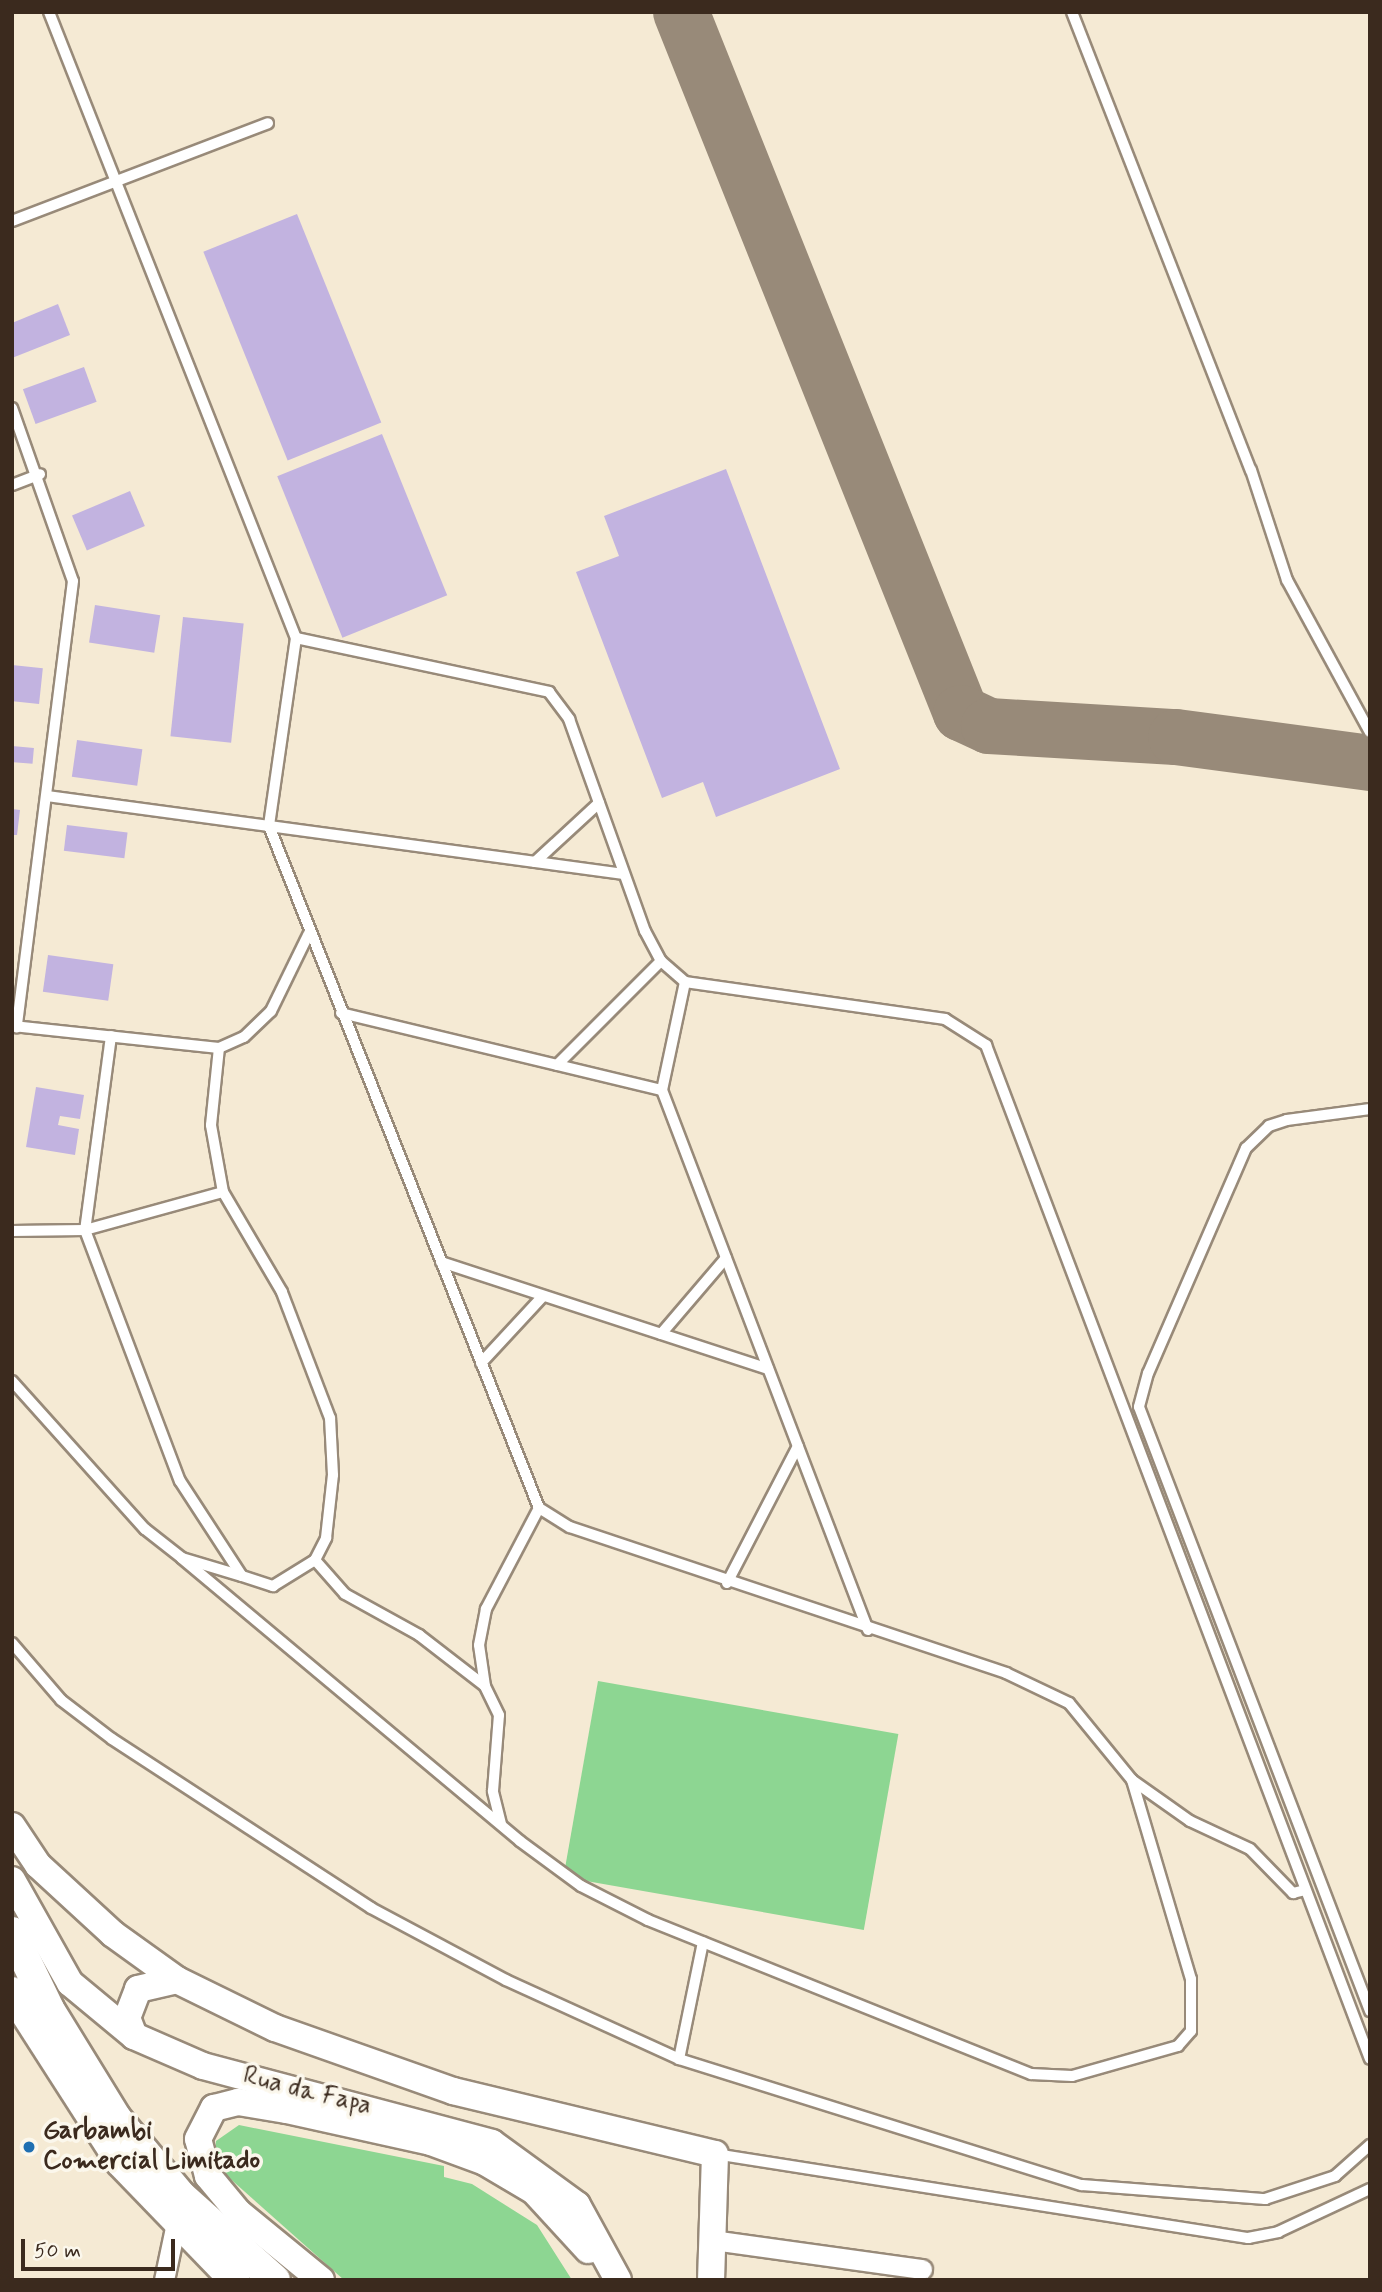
<!DOCTYPE html>
<style>
body{margin:0}
#map{position:relative;width:1382px;height:2292px;overflow:hidden;background:#f5ead4;font-family:Mynerve,sans-serif}
div>[style]{position:absolute}
.green>*{inset:0;background:#8dd692;transform-origin:0 0}
.taxiway>*{height:56px;margin:-28px;padding:0 28px;transform-origin:28px;border-radius:28px;background:#988a79}
.building>*{inset:0;background:#c2b3e0;transform-origin:0 0}
.roads{filter:drop-shadow(2px 0 #988a79) drop-shadow(-2px 0 #988a79) drop-shadow(0 2px #988a79) drop-shadow(0 -2px #988a79)}
.lane>*{height:10px;margin:-5px;padding:0 5px;transform-origin:5px;border-radius:5px;background:#fff}
.street>*{height:19px;margin:-9.5px;padding:0 9.5px;transform-origin:9.5px;border-radius:9.5px;background:#fff}
.secondary>*{height:26px;margin:-13px;padding:0 13px;transform-origin:13px;border-radius:13px;background:#fff}
.primary>*{height:30px;margin:-15px;padding:0 15px;transform-origin:15px;border-radius:15px;background:#fff}
.dots>*{width:19px;height:19px;translate:-50% -50%;box-sizing:border-box;border:4px solid #fbf7ec;border-radius:50%}
span{translate:-50% -50%;white-space:nowrap;text-align:center;line-height:1.15;-webkit-text-stroke:7px #fbf7ec;paint-order:stroke}
.street-label{font-size:26px;color:#3b2a1e}
.poi-label{font-size:26px;color:#3b2a1e;font-weight:700}
.left{translate:0 -50%;text-align:left}
.frame{position:absolute;inset:0;border:14px solid #3b2a1e;pointer-events:none}
.scale{position:absolute;left:21px;top:2239px;width:154px;height:32px;box-sizing:border-box;border:4px solid #3b2a1e;border-top:0;padding-left:9px;font-size:21px;line-height:24px;white-space:nowrap;color:#3b2a1e;-webkit-text-stroke:5px #fbf7ec;paint-order:stroke}
</style>
<div id="map">
<div class="green">
<i style="left:598px;top:1681px;width:305px;height:199px;rotate:10deg"></i>
<i style="clip-path:polygon(239px 2125px,444px 2166px,444px 2177px,472px 2184px,537px 2225px,572px 2280px,344px 2280px,226px 2175px,214px 2158px,216px 2141px)"></i>
</div>
<div class="taxiway">
<i style="left:681px;top:12px;width:755px;rotate:68.23deg"></i>
<i style="left:961px;top:713px;width:31px;rotate:25deg"></i>
<i style="left:989px;top:726px;width:187px;rotate:3.4deg"></i>
<i style="left:1176px;top:737px;width:196px;rotate:7.6deg"></i>
</div>
<div class="building">
<i style="left:297px;top:214px;width:225px;height:101px;rotate:68deg"></i>
<i style="clip-path:polygon(58px 304px,70px 335px,12px 358px,12px 323px)"></i>
<i style="left:84px;top:367px;width:37px;height:65px;rotate:70deg"></i>
<i style="left:382px;top:434px;width:174px;height:113px;rotate:68deg"></i>
<i style="clip-path:polygon(726px 469px,840px 769px,716px 817px,703px 782px,662px 798px,576px 572px,619px 556px,604px 516px)"></i>
<i style="left:130px;top:491px;width:38px;height:63px;rotate:67deg"></i>
<i style="left:95px;top:605px;width:66px;height:38px;rotate:9deg"></i>
<i style="left:183px;top:617px;width:61px;height:120px;rotate:6deg"></i>
<i style="left:12px;top:665px;width:31px;height:36px;rotate:6deg"></i>
<i style="left:77px;top:740px;width:66px;height:37px;rotate:8deg"></i>
<i style="left:12px;top:746px;width:22px;height:16px;rotate:5deg"></i>
<i style="clip-path:polygon(12px 809px,20px 810px,17px 835px,12px 835px)"></i>
<i style="left:67px;top:825px;width:61px;height:26px;rotate:7deg"></i>
<i style="left:48px;top:955px;width:66px;height:37px;rotate:8deg"></i>
<i style="clip-path:polygon(36px 1087px,84px 1095px,80px 1119px,60px 1116px,58px 1125px,79px 1129px,75px 1155px,26px 1147px)"></i>
</div>
<div class="roads">
<div class="lane">
<i style="left:49px;top:12px;width:673px;rotate:68.47deg"></i>
<i style="left:296px;top:638px;width:190px;rotate:98.2deg"></i>
<i style="left:269px;top:826px;width:734px;rotate:68.4deg"></i>
<i style="left:539px;top:1508px;width:36px;rotate:32deg"></i>
<i style="left:570px;top:1527px;width:460px;rotate:18.5deg"></i>
<i style="left:1006px;top:1673px;width:70px;rotate:25.5deg"></i>
<i style="left:1069px;top:1703px;width:99px;rotate:50.7deg"></i>
<i style="left:1132px;top:1780px;width:208px;rotate:73.5deg"></i>
<i style="left:1191px;top:1979px;width:52px;rotate:90deg"></i>
<i style="left:1191px;top:2031px;width:20px;rotate:131deg"></i>
<i style="left:1178px;top:2046px;width:110px;rotate:164.2deg"></i>
<i style="left:1072px;top:2076px;width:41px;rotate:-177.2deg"></i>
<i style="left:1031px;top:2074px;width:413px;rotate:-158.1deg"></i>
<i style="left:648px;top:1920px;width:75px;rotate:-153.1deg"></i>
<i style="left:581px;top:1886px;width:76px;rotate:-143.6deg"></i>
<i style="left:520px;top:1841px;width:441px;rotate:-140.1deg"></i>
<i style="left:1072px;top:12px;width:492px;rotate:68.7deg"></i>
<i style="left:1251px;top:470px;width:116px;rotate:71.9deg"></i>
<i style="left:1287px;top:580px;width:173px;rotate:61.4deg"></i>
<i style="left:12px;top:221px;width:274px;rotate:-20.9deg"></i>
<i style="left:12px;top:408px;width:183px;rotate:70.6deg"></i>
<i style="left:73px;top:581px;width:450px;rotate:97.2deg"></i>
<i style="left:12px;top:485px;width:30px;rotate:-21deg"></i>
<i style="left:296px;top:638px;width:259px;rotate:12deg"></i>
<i style="left:549px;top:692px;width:34px;rotate:53deg"></i>
<i style="left:569px;top:719px;width:225px;rotate:70.3deg"></i>
<i style="left:645px;top:931px;width:34px;rotate:62deg"></i>
<i style="left:661px;top:961px;width:32px;rotate:41deg"></i>
<i style="left:685px;top:982px;width:263px;rotate:8.1deg"></i>
<i style="left:945px;top:1019px;width:49px;rotate:32.4deg"></i>
<i style="left:986px;top:1045px;width:1084px;rotate:69.26deg"></i>
<i style="left:47px;top:796px;width:582px;rotate:7.7deg"></i>
<i style="left:535px;top:862px;width:87px;rotate:-42.7deg"></i>
<i style="left:685px;top:982px;width:110px;rotate:102deg"></i>
<i style="left:662px;top:1090px;width:578px;rotate:69.12deg"></i>
<i style="left:341px;top:1013px;width:330px;rotate:13.5deg"></i>
<i style="left:13px;top:1026px;width:207px;rotate:6.1deg"></i>
<i style="left:219px;top:1048px;width:27px;rotate:-24deg"></i>
<i style="left:244px;top:1037px;width:37px;rotate:-44deg"></i>
<i style="left:271px;top:1011px;width:85px;rotate:-64deg"></i>
<i style="left:111px;top:1036px;width:196px;rotate:97.6deg"></i>
<i style="left:85px;top:1230px;width:268px;rotate:69.3deg"></i>
<i style="left:180px;top:1481px;width:113px;rotate:56.9deg"></i>
<i style="left:242px;top:1576px;width:33px;rotate:18deg"></i>
<i style="left:273px;top:1586px;width:49px;rotate:-31.8deg"></i>
<i style="left:315px;top:1560px;width:25px;rotate:-63deg"></i>
<i style="left:326px;top:1538px;width:63px;rotate:-83.7deg"></i>
<i style="left:333px;top:1475px;width:57px;rotate:-93deg"></i>
<i style="left:330px;top:1418px;width:135px;rotate:-110.9deg"></i>
<i style="left:282px;top:1292px;width:116px;rotate:-120.5deg"></i>
<i style="left:223px;top:1192px;width:68px;rotate:-100.2deg"></i>
<i style="left:211px;top:1125px;width:77px;rotate:-84.1deg"></i>
<i style="left:557px;top:1065px;width:147px;rotate:-45deg"></i>
<i style="left:1370px;top:1109px;width:84px;rotate:172.5deg"></i>
<i style="left:1287px;top:1120px;width:19px;rotate:162deg"></i>
<i style="left:1269px;top:1126px;width:32px;rotate:136deg"></i>
<i style="left:1246px;top:1148px;width:245px;rotate:113.5deg"></i>
<i style="left:1148px;top:1373px;width:35px;rotate:105deg"></i>
<i style="left:1139px;top:1407px;width:647px;rotate:69.07deg"></i>
<i style="left:12px;top:1231px;width:73px;rotate:-0.8deg"></i>
<i style="left:85px;top:1230px;width:143px;rotate:-15.4deg"></i>
<i style="left:441px;top:1262px;width:344px;rotate:18.1deg"></i>
<i style="left:661px;top:1334px;width:100px;rotate:-49.5deg"></i>
<i style="left:481px;top:1363px;width:91px;rotate:-47.2deg"></i>
<i style="left:12px;top:1381px;width:199px;rotate:48.1deg"></i>
<i style="left:145px;top:1529px;width:47px;rotate:38.1deg"></i>
<i style="left:182px;top:1558px;width:63px;rotate:16.7deg"></i>
<i style="left:315px;top:1560px;width:45px;rotate:48.6deg"></i>
<i style="left:345px;top:1594px;width:85px;rotate:29deg"></i>
<i style="left:419px;top:1635px;width:83px;rotate:37.7deg"></i>
<i style="left:727px;top:1583px;width:154px;rotate:-62.6deg"></i>
<i style="left:12px;top:1643px;width:75px;rotate:49.3deg"></i>
<i style="left:61px;top:1700px;width:64px;rotate:37.4deg"></i>
<i style="left:112px;top:1739px;width:309px;rotate:33.1deg"></i>
<i style="left:371px;top:1908px;width:153px;rotate:28.1deg"></i>
<i style="left:506px;top:1980px;width:190px;rotate:24.5deg"></i>
<i style="left:679px;top:2059px;width:422px;rotate:17.4deg"></i>
<i style="left:1082px;top:2185px;width:184px;rotate:4.4deg"></i>
<i style="left:1265px;top:2199px;width:74px;rotate:-18.2deg"></i>
<i style="left:1335px;top:2176px;width:47px;rotate:-41.5deg"></i>
<i style="left:1132px;top:1780px;width:71px;rotate:35.3deg"></i>
<i style="left:1190px;top:1821px;width:66px;rotate:25deg"></i>
<i style="left:1250px;top:1849px;width:62px;rotate:45.7deg"></i>
<i style="left:1293px;top:1893px;width:12px;rotate:-14deg"></i>
<i style="left:501px;top:1824px;width:34px;rotate:-104deg"></i>
<i style="left:493px;top:1791px;width:76px;rotate:-85.5deg"></i>
<i style="left:499px;top:1715px;width:32px;rotate:-116deg"></i>
<i style="left:485px;top:1686px;width:41px;rotate:-98.3deg"></i>
<i style="left:479px;top:1645px;width:37px;rotate:-79deg"></i>
<i style="left:486px;top:1609px;width:114px;rotate:-62.3deg"></i>
<i style="left:679px;top:2059px;width:119px;rotate:-78.4deg"></i>
<i style="left:715px;top:2154px;width:540px;rotate:8.96deg"></i>
<i style="left:1248px;top:2238px;width:31px;rotate:-11deg"></i>
<i style="left:1278px;top:2232px;width:102px;rotate:-25.1deg"></i>
</div>
<div class="street">
<i style="left:712px;top:2240px;width:212px;rotate:7.9deg"></i>
<i style="left:164px;top:2280px;width:58px;rotate:-78.1deg"></i>
</div>
<div class="secondary">
<i style="left:12px;top:1826px;width:47px;rotate:56.3deg"></i>
<i style="left:38px;top:1865px;width:102px;rotate:42.6deg"></i>
<i style="left:113px;top:1934px;width:79px;rotate:35.7deg"></i>
<i style="left:177px;top:1980px;width:109px;rotate:26.1deg"></i>
<i style="left:275px;top:2028px;width:189px;rotate:19.5deg"></i>
<i style="left:453px;top:2091px;width:269px;rotate:13.5deg"></i>
<i style="left:715px;top:2154px;width:126px;rotate:91.8deg"></i>
<i style="left:12px;top:1880px;width:118px;rotate:60.6deg"></i>
<i style="left:70px;top:1983px;width:83px;rotate:39.6deg"></i>
<i style="left:134px;top:2036px;width:75px;rotate:23.5deg"></i>
<i style="left:203px;top:2066px;width:299px;rotate:14.9deg"></i>
<i style="left:492px;top:2143px;width:105px;rotate:36.1deg"></i>
<i style="left:577px;top:2205px;width:85px;rotate:61.3deg"></i>
<i style="left:134px;top:2036px;width:19px;rotate:-111deg"></i>
<i style="left:127px;top:2018px;width:31px;rotate:-69deg"></i>
<i style="left:138px;top:1989px;width:40px;rotate:-13deg"></i>
<i style="left:321px;top:2280px;width:107px;rotate:-140.7deg"></i>
<i style="left:238px;top:2212px;width:47px;rotate:-129.8deg"></i>
<i style="left:208px;top:2176px;width:38px;rotate:-105deg"></i>
<i style="left:198px;top:2139px;width:35px;rotate:-63deg"></i>
<i style="left:214px;top:2108px;width:25px;rotate:-14deg"></i>
<i style="left:238px;top:2102px;width:50px;rotate:9.3deg"></i>
<i style="left:287px;top:2110px;width:148px;rotate:12.5deg"></i>
<i style="left:431px;top:2142px;width:58px;rotate:20.3deg"></i>
<i style="left:485px;top:2162px;width:57px;rotate:30.6deg"></i>
<i style="left:534px;top:2191px;width:80px;rotate:47.5deg"></i>
</div>
<div class="primary">
<i style="left:12px;top:1932px;width:85px;rotate:64.3deg"></i>
<i style="left:49px;top:2009px;width:128px;rotate:58.4deg"></i>
<i style="left:116px;top:2118px;width:102px;rotate:50.2deg"></i>
<i style="left:181px;top:2196px;width:126px;rotate:41.8deg"></i>
<i style="left:12px;top:1992px;width:202px;rotate:57.3deg"></i>
<i style="left:121px;top:2162px;width:164px;rotate:46deg"></i>
</div>
</div>
<div class="dots">
<i style="left:29px;top:2147px;background:#1f6fb2"></i>
</div>
<div class="street-label">
<span style="left:307px;top:2092px;rotate:14deg">Rua da Fapa</span>
</div>
<div class="poi-label">
<span class="left" style="left:43px;top:2147px">Garbambi<br>Comercial Limitado</span>
</div>
<div class="frame"></div>
<div class="scale">50 m</div>
</div>
